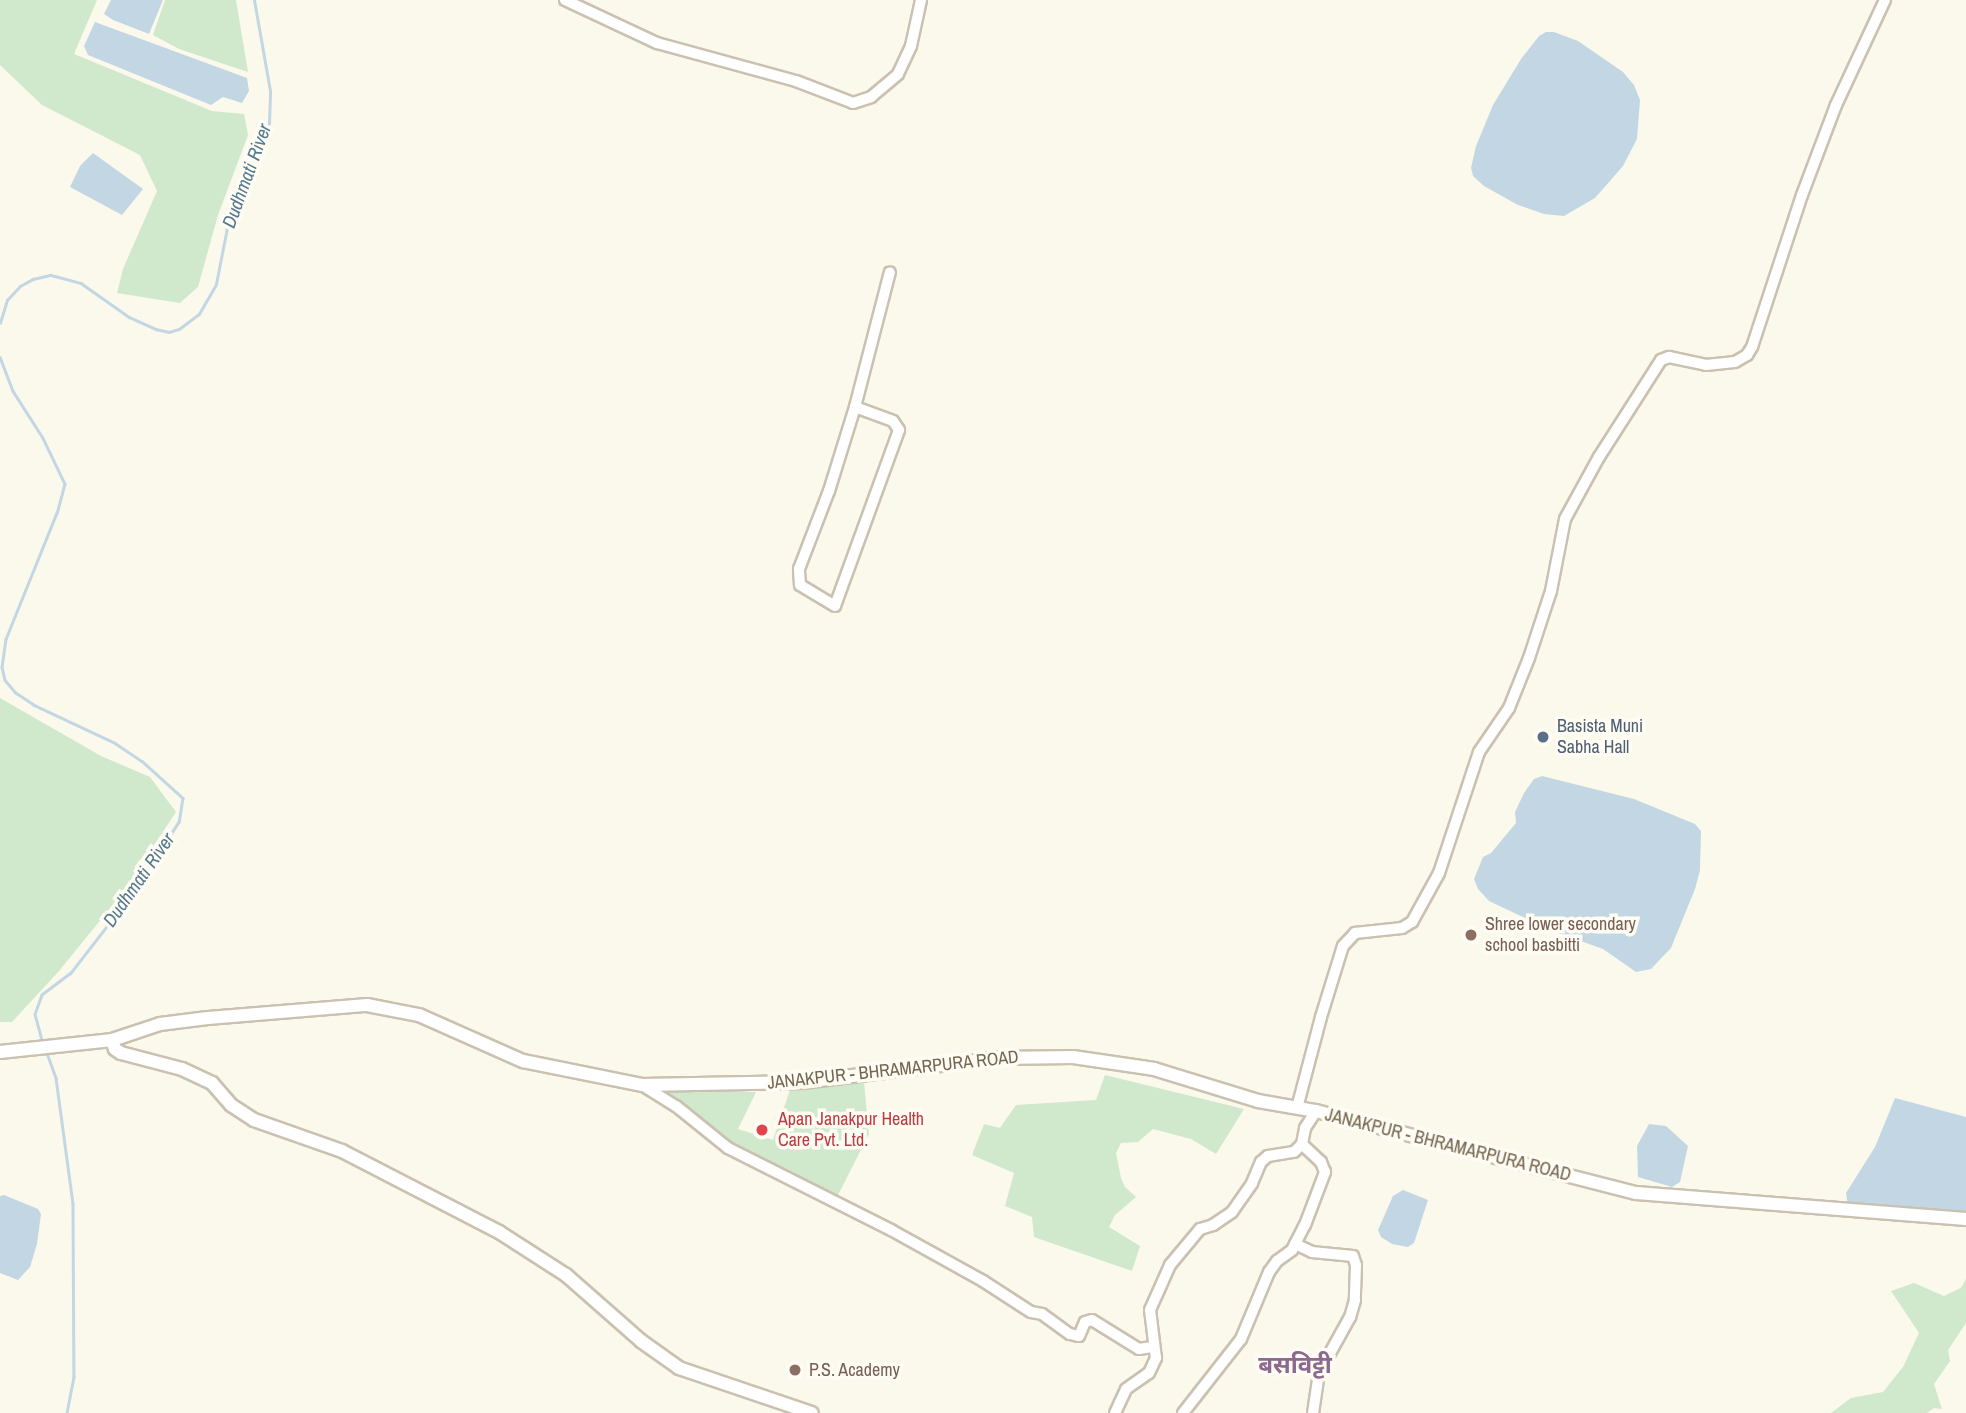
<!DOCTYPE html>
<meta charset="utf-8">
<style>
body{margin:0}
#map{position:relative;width:1966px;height:1413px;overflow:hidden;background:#fbf9ec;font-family:"Archivo Narrow","Noto Sans Devanagari",sans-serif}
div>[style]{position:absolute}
.green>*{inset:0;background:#d0e8cc}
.water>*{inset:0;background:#c2d7e3}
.stream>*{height:2.5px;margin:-1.25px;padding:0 1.25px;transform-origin:1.25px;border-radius:1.25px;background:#c2d7e3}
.roads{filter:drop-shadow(2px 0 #cac1b0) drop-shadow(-2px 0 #cac1b0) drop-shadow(0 2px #cac1b0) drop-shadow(0 -2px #cac1b0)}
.minor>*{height:10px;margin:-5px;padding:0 5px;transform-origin:5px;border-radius:5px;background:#fff}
.tertiary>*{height:12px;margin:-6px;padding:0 6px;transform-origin:6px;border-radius:6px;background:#fff}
.dots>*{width:19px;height:19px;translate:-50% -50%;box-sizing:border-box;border:4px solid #fefcf3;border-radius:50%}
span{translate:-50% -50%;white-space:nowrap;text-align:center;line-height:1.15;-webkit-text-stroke:7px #fefcf3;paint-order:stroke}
.service-label{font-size:18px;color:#4e5e75}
.left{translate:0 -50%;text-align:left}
.education-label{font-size:18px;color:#785e54}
.street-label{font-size:18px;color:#746651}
.health-label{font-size:18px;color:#be3a42}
.water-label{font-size:19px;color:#547992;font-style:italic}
.district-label{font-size:24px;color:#8c698f;font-weight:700}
</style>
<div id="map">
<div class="green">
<i style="clip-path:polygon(0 0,97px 0,74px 54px,212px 111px,244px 114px,248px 135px,218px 215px,198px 287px,180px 303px,117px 293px,123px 269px,157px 191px,140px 155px,42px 105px,0 65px)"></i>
<i style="clip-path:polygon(165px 0,236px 0,248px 72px,179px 49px,153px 35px)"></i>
<i style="clip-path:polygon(0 698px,101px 756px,150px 777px,176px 812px,124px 891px,59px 971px,12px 1022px,0 1022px)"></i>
<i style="clip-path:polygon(1105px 1075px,1244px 1109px,1216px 1154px,1191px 1139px,1153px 1129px,1138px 1142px,1121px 1143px,1116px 1153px,1121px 1178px,1125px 1187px,1136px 1197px,1115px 1215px,1109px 1227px,1140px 1246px,1132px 1271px,1034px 1237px,1032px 1217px,1005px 1206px,1014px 1173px,972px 1155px,984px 1124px,1000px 1128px,1016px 1105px,1096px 1100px)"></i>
<i style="clip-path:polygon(864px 1082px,869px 1134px,838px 1195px,796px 1179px,731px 1146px,664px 1095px,683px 1090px,756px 1092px,738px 1129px,773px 1140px,790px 1090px)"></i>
<i style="clip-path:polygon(1966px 1279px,1966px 1323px,1948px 1350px,1950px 1361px,1934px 1384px,1942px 1409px,1934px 1408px,1927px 1413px,1831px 1413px,1851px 1398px,1883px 1392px,1903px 1367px,1919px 1333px,1891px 1291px,1914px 1283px,1944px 1296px,1961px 1288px)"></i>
</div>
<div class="water">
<i style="clip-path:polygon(111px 0,163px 0,149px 34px,113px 20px,104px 14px)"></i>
<i style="clip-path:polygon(95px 22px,247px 78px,249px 91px,242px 103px,223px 97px,211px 105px,88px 55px,84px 46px)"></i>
<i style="clip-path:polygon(1546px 32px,1554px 32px,1578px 41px,1623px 72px,1634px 85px,1640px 100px,1637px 139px,1623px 166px,1595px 198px,1564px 216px,1544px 214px,1518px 205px,1484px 186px,1473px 176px,1471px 168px,1476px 146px,1493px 105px,1521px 59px,1539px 36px)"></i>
<i style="clip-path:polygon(93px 153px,143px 189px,122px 215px,70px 187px,80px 166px)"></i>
<i style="clip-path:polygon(1542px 776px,1634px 799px,1695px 824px,1701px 831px,1700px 870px,1695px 889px,1671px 948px,1651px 969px,1636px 972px,1603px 949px,1555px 932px,1489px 901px,1478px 889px,1474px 879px,1483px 857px,1491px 853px,1516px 823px,1515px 812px,1524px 793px,1534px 779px)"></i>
<i style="clip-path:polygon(1895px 1098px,1966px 1117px,1966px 1214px,1848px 1205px,1846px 1193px,1875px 1147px)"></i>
<i style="clip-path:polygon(1649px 1124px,1666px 1126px,1688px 1146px,1680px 1182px,1672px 1187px,1638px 1177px,1637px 1146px)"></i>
<i style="clip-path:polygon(1403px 1190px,1428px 1200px,1414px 1243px,1408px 1247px,1392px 1244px,1381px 1237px,1378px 1230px,1393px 1196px)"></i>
<i style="clip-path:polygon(4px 1195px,38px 1209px,41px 1214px,37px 1244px,30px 1267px,18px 1280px,0 1273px,0 1196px)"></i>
</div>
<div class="stream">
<i style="left:0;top:323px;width:24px;rotate:-73deg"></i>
<i style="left:7px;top:300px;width:19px;rotate:-47deg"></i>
<i style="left:20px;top:286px;width:15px;rotate:-28deg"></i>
<i style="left:33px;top:279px;width:18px;rotate:-13deg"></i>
<i style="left:51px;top:275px;width:31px;rotate:15deg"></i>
<i style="left:81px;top:283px;width:59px;rotate:35.3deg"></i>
<i style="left:129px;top:317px;width:30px;rotate:24deg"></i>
<i style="left:156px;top:329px;width:13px;rotate:13deg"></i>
<i style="left:169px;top:332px;width:10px;rotate:-17deg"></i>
<i style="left:179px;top:329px;width:25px;rotate:-37deg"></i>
<i style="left:199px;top:314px;width:34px;rotate:-60deg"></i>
<i style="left:216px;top:284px;width:62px;rotate:-78.9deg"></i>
<i style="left:228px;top:223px;width:108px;rotate:-67.7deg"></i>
<i style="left:269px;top:123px;width:32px;rotate:-88deg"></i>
<i style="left:270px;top:91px;width:92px;rotate:-100deg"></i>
<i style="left:0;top:357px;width:36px;rotate:69deg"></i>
<i style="left:13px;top:391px;width:56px;rotate:57.4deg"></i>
<i style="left:43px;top:438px;width:51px;rotate:64.4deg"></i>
<i style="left:65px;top:484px;width:30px;rotate:105deg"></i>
<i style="left:57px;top:513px;width:136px;rotate:112deg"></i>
<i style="left:6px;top:639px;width:28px;rotate:98deg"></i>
<i style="left:2px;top:667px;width:13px;rotate:77deg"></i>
<i style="left:5px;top:680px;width:16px;rotate:50deg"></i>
<i style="left:15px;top:692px;width:23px;rotate:34deg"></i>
<i style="left:34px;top:705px;width:89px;rotate:25.1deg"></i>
<i style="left:115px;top:743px;width:32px;rotate:34deg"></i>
<i style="left:142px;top:761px;width:55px;rotate:42.1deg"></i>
<i style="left:183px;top:798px;width:24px;rotate:99deg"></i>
<i style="left:179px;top:822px;width:78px;rotate:122.5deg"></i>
<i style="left:137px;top:888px;width:108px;rotate:127.8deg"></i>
<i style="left:71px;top:973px;width:36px;rotate:143deg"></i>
<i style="left:42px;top:995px;width:20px;rotate:110deg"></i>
<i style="left:35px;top:1014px;width:31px;rotate:75deg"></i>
<i style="left:47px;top:1053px;width:27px;rotate:70deg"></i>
<i style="left:56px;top:1078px;width:127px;rotate:82.3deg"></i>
<i style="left:73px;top:1204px;width:173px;rotate:89.7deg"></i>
<i style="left:74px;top:1377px;width:37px;rotate:101deg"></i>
</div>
<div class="roads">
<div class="minor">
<i style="left:565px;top:0;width:102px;rotate:25.1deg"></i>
<i style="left:657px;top:43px;width:144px;rotate:15.3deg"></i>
<i style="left:796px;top:81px;width:61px;rotate:21.1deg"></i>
<i style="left:853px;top:103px;width:19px;rotate:-18deg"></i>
<i style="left:871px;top:97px;width:35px;rotate:-40deg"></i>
<i style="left:898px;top:74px;width:31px;rotate:-65deg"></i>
<i style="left:911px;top:46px;width:47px;rotate:-77.7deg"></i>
<i style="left:855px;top:407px;width:40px;rotate:20.2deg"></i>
<i style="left:893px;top:421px;width:11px;rotate:56deg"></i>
<i style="left:899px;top:430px;width:187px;rotate:110deg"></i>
<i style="left:835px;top:606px;width:41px;rotate:-149deg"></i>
<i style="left:800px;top:585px;width:16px;rotate:-94deg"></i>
<i style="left:799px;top:569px;width:84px;rotate:-69deg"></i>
<i style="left:829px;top:491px;width:88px;rotate:-72.8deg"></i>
<i style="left:855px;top:407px;width:139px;rotate:-75.5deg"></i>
<i style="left:642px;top:1085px;width:40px;rotate:32deg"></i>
<i style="left:676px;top:1106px;width:67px;rotate:38.9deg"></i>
<i style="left:728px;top:1148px;width:182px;rotate:26.7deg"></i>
<i style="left:891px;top:1230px;width:105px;rotate:29deg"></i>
<i style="left:983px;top:1281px;width:57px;rotate:32.9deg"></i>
<i style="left:1031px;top:1312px;width:11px;rotate:10deg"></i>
<i style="left:1042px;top:1314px;width:34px;rotate:36deg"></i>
<i style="left:1070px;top:1334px;width:9px;rotate:13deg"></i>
<i style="left:1079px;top:1336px;width:15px;rotate:-67deg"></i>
<i style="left:1085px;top:1322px;width:7px;rotate:-16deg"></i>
<i style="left:1092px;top:1320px;width:55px;rotate:31.7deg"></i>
<i style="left:1139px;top:1349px;width:13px;rotate:-9deg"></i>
<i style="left:1297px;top:1108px;width:94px;rotate:-75.2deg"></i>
<i style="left:1321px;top:1017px;width:74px;rotate:-72.8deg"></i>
<i style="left:1343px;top:946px;width:18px;rotate:-47deg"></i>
<i style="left:1355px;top:933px;width:47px;rotate:-6.1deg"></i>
<i style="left:1402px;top:928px;width:12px;rotate:-31deg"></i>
<i style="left:1412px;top:922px;width:56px;rotate:-61.1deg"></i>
<i style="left:1439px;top:873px;width:127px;rotate:-71.7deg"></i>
<i style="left:1479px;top:752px;width:53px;rotate:-55.7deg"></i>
<i style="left:1509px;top:708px;width:54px;rotate:-68.2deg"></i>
<i style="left:1529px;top:658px;width:71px;rotate:-71.8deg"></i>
<i style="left:1551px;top:591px;width:73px;rotate:-79deg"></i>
<i style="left:1565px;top:519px;width:71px;rotate:-61.3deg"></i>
<i style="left:1599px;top:457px;width:115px;rotate:-57.4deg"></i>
<i style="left:1661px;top:360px;width:9px;rotate:-21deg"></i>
<i style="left:1669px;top:357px;width:38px;rotate:12deg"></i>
<i style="left:1706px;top:365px;width:29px;rotate:-6deg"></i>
<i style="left:1735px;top:362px;width:14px;rotate:-30deg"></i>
<i style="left:1747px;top:355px;width:9px;rotate:-58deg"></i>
<i style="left:1752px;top:347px;width:160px;rotate:-71.8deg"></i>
<i style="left:1802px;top:195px;width:96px;rotate:-69.3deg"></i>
<i style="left:1836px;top:105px;width:116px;rotate:-65deg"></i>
<i style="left:1295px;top:1244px;width:19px;rotate:25deg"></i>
<i style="left:1312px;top:1252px;width:41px;rotate:5.6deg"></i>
<i style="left:1353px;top:1256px;width:9px;rotate:72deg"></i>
<i style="left:1356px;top:1265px;width:35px;rotate:92deg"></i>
<i style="left:1355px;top:1300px;width:18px;rotate:106deg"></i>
<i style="left:1350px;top:1317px;width:64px;rotate:119deg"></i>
<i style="left:1319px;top:1373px;width:40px;rotate:98.5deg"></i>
<i style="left:1115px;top:1413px;width:26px;rotate:-65deg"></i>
<i style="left:1126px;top:1389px;width:28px;rotate:-35deg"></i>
<i style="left:1149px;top:1373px;width:17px;rotate:-65deg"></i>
<i style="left:1156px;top:1358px;width:48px;rotate:-97.1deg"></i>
<i style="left:1150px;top:1310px;width:49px;rotate:-66deg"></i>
<i style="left:1170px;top:1265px;width:47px;rotate:-50.2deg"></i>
<i style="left:1200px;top:1229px;width:14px;rotate:-17deg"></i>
<i style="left:1213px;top:1225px;width:23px;rotate:-34deg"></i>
<i style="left:1232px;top:1212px;width:35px;rotate:-55deg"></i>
<i style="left:1252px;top:1183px;width:23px;rotate:-67deg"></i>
<i style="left:1261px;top:1162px;width:9px;rotate:-41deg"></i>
<i style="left:1268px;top:1156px;width:26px;rotate:-9deg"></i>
<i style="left:1294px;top:1152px;width:11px;rotate:-45deg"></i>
<i style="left:1183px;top:1413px;width:94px;rotate:-51.9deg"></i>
<i style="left:1241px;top:1339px;width:73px;rotate:-67.3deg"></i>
<i style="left:1269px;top:1272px;width:14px;rotate:-54deg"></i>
<i style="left:1277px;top:1261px;width:19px;rotate:-36deg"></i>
<i style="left:1292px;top:1250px;width:28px;rotate:-63deg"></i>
<i style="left:1305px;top:1225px;width:57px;rotate:-69.3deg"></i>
<i style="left:1325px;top:1172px;width:11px;rotate:-112deg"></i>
<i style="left:1321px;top:1162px;width:26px;rotate:-137deg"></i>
<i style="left:1302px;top:1144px;width:16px;rotate:-79deg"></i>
<i style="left:1305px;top:1128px;width:20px;rotate:-57deg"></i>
</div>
<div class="tertiary">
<i style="left:112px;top:1040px;width:9px;rotate:72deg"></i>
<i style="left:115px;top:1049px;width:7px;rotate:34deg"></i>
<i style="left:121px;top:1053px;width:63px;rotate:14.7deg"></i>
<i style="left:182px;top:1069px;width:33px;rotate:25deg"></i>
<i style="left:212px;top:1083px;width:29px;rotate:49deg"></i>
<i style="left:231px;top:1105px;width:27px;rotate:33deg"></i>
<i style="left:254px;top:1120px;width:93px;rotate:19.4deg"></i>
<i style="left:342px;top:1151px;width:177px;rotate:27.3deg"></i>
<i style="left:499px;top:1232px;width:80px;rotate:32.7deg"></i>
<i style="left:566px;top:1275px;width:100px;rotate:41.3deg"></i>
<i style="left:641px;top:1341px;width:47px;rotate:35.4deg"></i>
<i style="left:679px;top:1368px;width:140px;rotate:18.7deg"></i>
<i style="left:0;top:1052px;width:113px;rotate:-6.1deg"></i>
<i style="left:112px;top:1040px;width:51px;rotate:-18.4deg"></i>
<i style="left:160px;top:1024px;width:48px;rotate:-7.1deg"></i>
<i style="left:208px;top:1018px;width:160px;rotate:-4.7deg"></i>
<i style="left:367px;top:1005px;width:53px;rotate:10.9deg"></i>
<i style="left:419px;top:1015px;width:114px;rotate:23.9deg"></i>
<i style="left:523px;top:1061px;width:121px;rotate:11.4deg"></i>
<i style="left:642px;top:1085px;width:161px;rotate:-1.1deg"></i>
<i style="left:803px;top:1082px;width:196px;rotate:-7deg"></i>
<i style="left:998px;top:1058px;width:75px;rotate:-0.8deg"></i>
<i style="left:1073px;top:1057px;width:82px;rotate:8.4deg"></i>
<i style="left:1154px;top:1069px;width:109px;rotate:17.1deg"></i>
<i style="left:1258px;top:1101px;width:59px;rotate:9.8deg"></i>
<i style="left:1316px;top:1111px;width:330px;rotate:14.4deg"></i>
<i style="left:1636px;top:1193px;width:331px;rotate:4.5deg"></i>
</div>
</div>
<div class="dots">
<i style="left:1543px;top:737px;background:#5c6f8a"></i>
<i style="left:1471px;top:935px;background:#8d6e63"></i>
<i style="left:762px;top:1130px;background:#e0444e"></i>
<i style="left:795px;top:1370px;background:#8d6e63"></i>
</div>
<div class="service-label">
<span class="left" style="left:1557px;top:737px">Basista Muni<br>Sabha Hall</span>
</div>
<div class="education-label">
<span class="left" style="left:1485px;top:935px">Shree lower secondary<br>school basbitti</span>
<span class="left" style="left:809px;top:1370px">P.S. Academy</span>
</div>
<div class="street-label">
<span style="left:893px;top:1070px;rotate:-6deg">JANAKPUR - BHRAMARPURA ROAD</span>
<span style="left:1448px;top:1145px;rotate:14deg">JANAKPUR - BHRAMARPURA ROAD</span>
</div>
<div class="health-label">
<span class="left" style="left:778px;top:1130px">Apan Janakpur Health<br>Care Pvt. Ltd.</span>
</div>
<div class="water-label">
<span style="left:247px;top:176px;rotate:-70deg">Dudhmati River</span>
<span style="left:139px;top:880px;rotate:-55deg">Dudhmati River</span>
</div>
<div class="district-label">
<span style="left:1295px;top:1365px">बसविट्टी</span>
</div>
</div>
